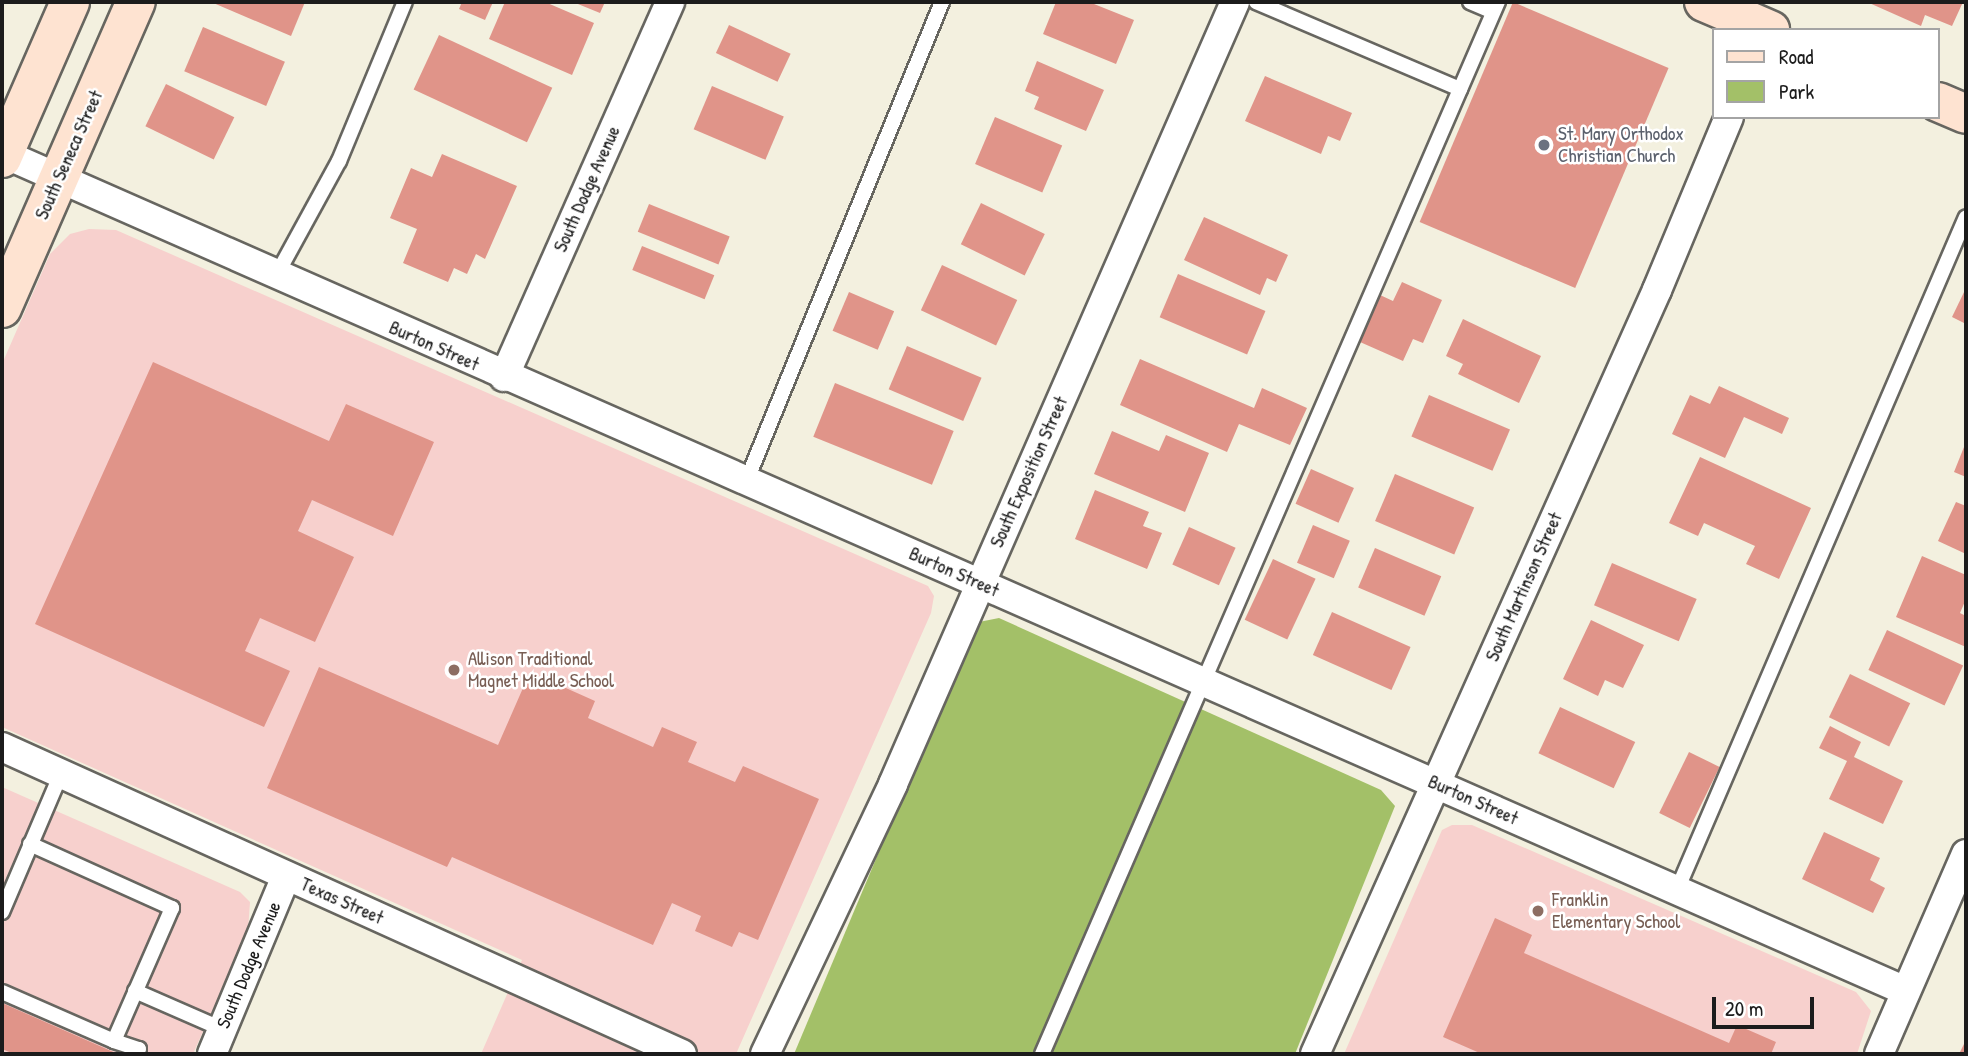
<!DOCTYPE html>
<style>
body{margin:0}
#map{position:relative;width:1968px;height:1056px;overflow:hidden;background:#f3f0df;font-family:"Patrick Hand",sans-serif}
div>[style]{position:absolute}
.built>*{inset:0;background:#f7d0cd}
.green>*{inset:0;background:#a3c068}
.building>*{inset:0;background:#e09489;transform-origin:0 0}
.roads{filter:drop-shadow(2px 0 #676660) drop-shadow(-2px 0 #676660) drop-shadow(0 2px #676660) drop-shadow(0 -2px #676660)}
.lane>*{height:14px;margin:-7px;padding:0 7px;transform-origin:7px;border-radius:7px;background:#fff}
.street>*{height:28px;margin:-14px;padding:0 14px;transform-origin:14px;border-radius:14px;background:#fff}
.secondary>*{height:38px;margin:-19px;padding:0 19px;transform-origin:19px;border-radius:19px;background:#fee3d1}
.dots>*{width:19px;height:19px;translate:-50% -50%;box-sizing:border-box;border:4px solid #fff;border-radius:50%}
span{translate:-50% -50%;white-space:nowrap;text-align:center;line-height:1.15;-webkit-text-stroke:5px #fff;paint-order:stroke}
.worship-label{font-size:19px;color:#5b616d}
.left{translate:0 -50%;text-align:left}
.street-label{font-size:19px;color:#1c1c1c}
.education-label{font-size:19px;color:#785e54}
.frame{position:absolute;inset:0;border:4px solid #1c1c1c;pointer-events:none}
.legend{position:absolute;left:1712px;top:28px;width:228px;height:91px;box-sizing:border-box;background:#fff;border:2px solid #a4a4a4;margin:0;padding:9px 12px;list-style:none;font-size:21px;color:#1c1c1c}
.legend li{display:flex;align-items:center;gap:14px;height:35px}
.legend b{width:35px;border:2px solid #a4a4a4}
.scale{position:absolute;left:1712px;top:997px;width:102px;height:32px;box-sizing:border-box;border:4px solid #1c1c1c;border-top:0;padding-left:9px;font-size:21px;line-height:24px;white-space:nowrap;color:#1c1c1c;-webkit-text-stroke:5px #fff;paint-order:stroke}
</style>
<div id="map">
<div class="built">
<i style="clip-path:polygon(89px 229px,116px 230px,928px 586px,934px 596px,931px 613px,736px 1054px,481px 1054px,522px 960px,2px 727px,2px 364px,50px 254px,70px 234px)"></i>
<i style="clip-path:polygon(2px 787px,240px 892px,250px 902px,248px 931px,193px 1054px,2px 1054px)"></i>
<i style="clip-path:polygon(1452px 825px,1472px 825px,1856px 992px,1871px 1011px,1857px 1054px,1344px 1054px,1442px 830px)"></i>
</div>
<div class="green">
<i style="clip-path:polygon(999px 618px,1381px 790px,1395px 806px,1295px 1054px,794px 1054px,968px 640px,979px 622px)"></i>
</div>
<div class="building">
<i style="clip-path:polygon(211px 2px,305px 2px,291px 36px)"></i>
<i style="clip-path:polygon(462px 2px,493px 2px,485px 20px,459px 9px)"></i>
<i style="clip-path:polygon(505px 2px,545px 2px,594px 23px,572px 75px,489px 39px)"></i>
<i style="clip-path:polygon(573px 2px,605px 2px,600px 13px)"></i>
<i style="clip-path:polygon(1056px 2px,1089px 2px,1134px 20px,1116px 64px,1043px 34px)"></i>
<i style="left:1513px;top:2px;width:169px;height:239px;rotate:23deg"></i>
<i style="clip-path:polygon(1867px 2px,1963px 2px,1952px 26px,1925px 15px,1921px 26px)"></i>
<i style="left:729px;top:25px;width:68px;height:31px;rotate:25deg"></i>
<i style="left:203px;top:27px;width:89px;height:48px;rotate:23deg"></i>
<i style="left:439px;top:35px;width:125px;height:60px;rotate:25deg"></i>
<i style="clip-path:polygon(1037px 61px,1104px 90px,1086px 131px,1034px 109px,1039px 97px,1025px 91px)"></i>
<i style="clip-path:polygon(1265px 76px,1352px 113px,1340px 141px,1328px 136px,1321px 154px,1245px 121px)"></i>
<i style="left:166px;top:84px;width:76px;height:47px;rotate:26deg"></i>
<i style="left:712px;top:86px;width:78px;height:47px;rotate:23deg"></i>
<i style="left:995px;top:117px;width:73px;height:51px;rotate:23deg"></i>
<i style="clip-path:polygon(442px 154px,517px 186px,485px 259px,476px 254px,467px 274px,454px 268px,448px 282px,403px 263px,417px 229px,390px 218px,411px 168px,432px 177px)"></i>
<i style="left:981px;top:203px;width:71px;height:46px;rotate:26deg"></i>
<i style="left:649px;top:204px;width:87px;height:30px;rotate:22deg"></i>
<i style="clip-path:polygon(1204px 217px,1288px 255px,1276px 282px,1267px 278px,1260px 295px,1184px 260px)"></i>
<i style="left:642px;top:246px;width:78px;height:26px;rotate:22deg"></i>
<i style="left:942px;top:265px;width:83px;height:50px;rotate:25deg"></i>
<i style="left:1178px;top:274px;width:95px;height:47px;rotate:23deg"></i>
<i style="clip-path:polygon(1402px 282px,1442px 300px,1423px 343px,1413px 339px,1403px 361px,1360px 342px,1380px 295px,1393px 301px)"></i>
<i style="clip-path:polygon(1966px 288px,1966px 324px,1952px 317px)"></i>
<i style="left:849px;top:292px;width:49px;height:42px;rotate:23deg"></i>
<i style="clip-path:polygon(1463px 319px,1541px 356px,1519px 403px,1458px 374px,1463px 364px,1446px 356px)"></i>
<i style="left:907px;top:346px;width:81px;height:47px;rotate:23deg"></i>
<i style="clip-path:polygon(1140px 359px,1254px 408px,1262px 388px,1307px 408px,1290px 445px,1239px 424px,1227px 452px,1120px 405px)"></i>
<i style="clip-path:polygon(153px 362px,329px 441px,346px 404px,434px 442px,393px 536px,312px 500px,298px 531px,354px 557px,315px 642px,260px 618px,245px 651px,290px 671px,264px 727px,35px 624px)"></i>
<i style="left:835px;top:383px;width:128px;height:58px;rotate:22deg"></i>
<i style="clip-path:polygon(1719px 386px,1789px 418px,1782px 434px,1744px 417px,1725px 458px,1672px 434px,1690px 395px,1710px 404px)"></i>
<i style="left:1429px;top:395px;width:88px;height:45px;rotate:23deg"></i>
<i style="clip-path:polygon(1112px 431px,1159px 451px,1166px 435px,1209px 453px,1185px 512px,1094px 474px)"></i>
<i style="clip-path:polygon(1966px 442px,1966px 477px,1954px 472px)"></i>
<i style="clip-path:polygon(1700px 457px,1811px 508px,1779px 579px,1746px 564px,1755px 546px,1704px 523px,1698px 536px,1669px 523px)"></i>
<i style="left:1311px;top:469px;width:47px;height:38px;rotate:24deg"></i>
<i style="left:1395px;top:474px;width:86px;height:51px;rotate:23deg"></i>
<i style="clip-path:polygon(1095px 490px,1149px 512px,1143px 526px,1162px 533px,1147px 569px,1075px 539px)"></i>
<i style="clip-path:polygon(1956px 502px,1966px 506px,1966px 554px,1938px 541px)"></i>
<i style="left:1313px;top:525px;width:40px;height:41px;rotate:23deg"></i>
<i style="left:1189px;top:527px;width:51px;height:41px;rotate:24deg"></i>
<i style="left:1375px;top:548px;width:72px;height:43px;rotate:23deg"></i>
<i style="clip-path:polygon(1922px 556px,1966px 575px,1966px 599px,1960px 613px,1966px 616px,1966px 647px,1896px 617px)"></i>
<i style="left:1273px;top:559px;width:47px;height:67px;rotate:25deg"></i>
<i style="left:1612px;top:563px;width:92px;height:46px;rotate:23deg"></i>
<i style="left:1332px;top:612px;width:86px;height:47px;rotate:24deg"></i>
<i style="clip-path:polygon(1591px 620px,1644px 645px,1623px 688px,1605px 680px,1598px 696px,1563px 679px)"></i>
<i style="left:1887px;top:630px;width:84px;height:44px;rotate:25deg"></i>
<i style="clip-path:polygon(319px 667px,498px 745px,530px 672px,595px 701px,588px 718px,653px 747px,662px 727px,697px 742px,688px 762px,735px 782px,743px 766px,819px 799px,758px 940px,739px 932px,732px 947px,695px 931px,701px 916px,672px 903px,653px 945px,452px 857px,447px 867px,267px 788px)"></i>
<i style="left:1850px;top:674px;width:67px;height:48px;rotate:26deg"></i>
<i style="left:1560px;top:707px;width:83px;height:51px;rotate:25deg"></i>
<i style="clip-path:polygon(1830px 726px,1861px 742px,1854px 757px,1903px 781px,1883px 824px,1829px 799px,1847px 761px,1819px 748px)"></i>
<i style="left:1689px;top:752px;width:34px;height:68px;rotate:26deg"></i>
<i style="clip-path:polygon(1824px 832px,1880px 858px,1870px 880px,1885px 888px,1873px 913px,1802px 879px)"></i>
<i style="clip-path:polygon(1495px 918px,1532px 935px,1524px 953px,1729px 1043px,1737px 1025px,1776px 1042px,1771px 1054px,1482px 1054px,1443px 1037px)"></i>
<i style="clip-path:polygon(2px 1003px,118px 1054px,14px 1054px,2px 1049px)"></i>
<i style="clip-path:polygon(1964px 1044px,1966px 1054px,1959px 1054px)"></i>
</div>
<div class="roads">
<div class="lane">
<i style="left:1256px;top:2px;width:222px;rotate:23.1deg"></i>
<i style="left:1470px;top:2px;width:25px;rotate:23deg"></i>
<i style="left:276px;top:276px;width:131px;rotate:-61.3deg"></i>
<i style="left:339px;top:161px;width:172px;rotate:-67.5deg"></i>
<i style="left:746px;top:482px;width:518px;rotate:-67.79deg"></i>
<i style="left:30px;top:844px;width:156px;rotate:24.3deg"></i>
<i style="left:172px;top:908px;width:145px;rotate:113.6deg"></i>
<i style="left:114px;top:1041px;width:26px;rotate:18deg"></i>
<i style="left:139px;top:1049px;width:6px;rotate:121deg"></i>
<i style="left:1677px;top:890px;width:732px;rotate:-66.76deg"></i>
<i style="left:2px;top:912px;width:150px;rotate:-66.9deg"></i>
<i style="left:135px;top:991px;width:95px;rotate:23.6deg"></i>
<i style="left:2px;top:992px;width:122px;rotate:23.6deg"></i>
<i style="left:1042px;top:1054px;width:1147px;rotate:-66.57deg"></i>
</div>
<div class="street">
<i style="left:2px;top:153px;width:2080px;rotate:23.76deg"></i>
<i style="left:504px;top:377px;width:410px;rotate:-66.1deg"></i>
<i style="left:2px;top:747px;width:746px;rotate:24.3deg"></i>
<i style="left:212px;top:1054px;width:193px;rotate:-67.4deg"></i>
<i style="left:765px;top:1054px;width:299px;rotate:-64.6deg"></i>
<i style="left:893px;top:784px;width:854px;rotate:-66.38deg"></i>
<i style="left:1315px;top:1054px;width:837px;rotate:-65.88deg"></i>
<i style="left:1657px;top:290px;width:187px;rotate:-67.4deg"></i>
<i style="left:1879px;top:1054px;width:218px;rotate:-66.5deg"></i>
</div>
<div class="secondary">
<i style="left:1704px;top:2px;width:72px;rotate:23deg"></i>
<i style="left:1938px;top:102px;width:30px;rotate:23deg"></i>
<i style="left:2px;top:158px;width:170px;rotate:-66.4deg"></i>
<i style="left:2px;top:308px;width:334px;rotate:-66.4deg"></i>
</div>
</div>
<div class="dots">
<i style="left:1544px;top:145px;background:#6b7280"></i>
<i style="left:454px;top:670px;background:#8d6e63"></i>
<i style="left:1538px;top:911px;background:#8d6e63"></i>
</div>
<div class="worship-label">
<span class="left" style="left:1558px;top:145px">St. Mary Orthodox<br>Christian Church</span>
</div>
<div class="street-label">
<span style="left:69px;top:155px;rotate:-66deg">South Seneca Street</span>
<span style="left:587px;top:189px;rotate:-66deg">South Dodge Avenue</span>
<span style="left:434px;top:346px;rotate:24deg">Burton Street</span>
<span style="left:1029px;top:472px;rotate:-66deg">South Exposition Street</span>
<span style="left:954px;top:572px;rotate:24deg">Burton Street</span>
<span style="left:1524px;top:587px;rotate:-66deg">South Martinson Street</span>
<span style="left:1473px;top:800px;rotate:24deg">Burton Street</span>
<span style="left:342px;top:901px;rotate:24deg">Texas Street</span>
<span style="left:249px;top:965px;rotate:-67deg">South Dodge Avenue</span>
</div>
<div class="education-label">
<span class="left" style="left:468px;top:670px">Allison Traditional<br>Magnet Middle School</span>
<span class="left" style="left:1552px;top:911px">Franklin<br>Elementary School</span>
</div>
<div class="frame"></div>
<ul class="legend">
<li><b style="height:9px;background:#fee3d1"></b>Road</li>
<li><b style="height:19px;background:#a3c068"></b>Park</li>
</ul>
<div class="scale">20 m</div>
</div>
